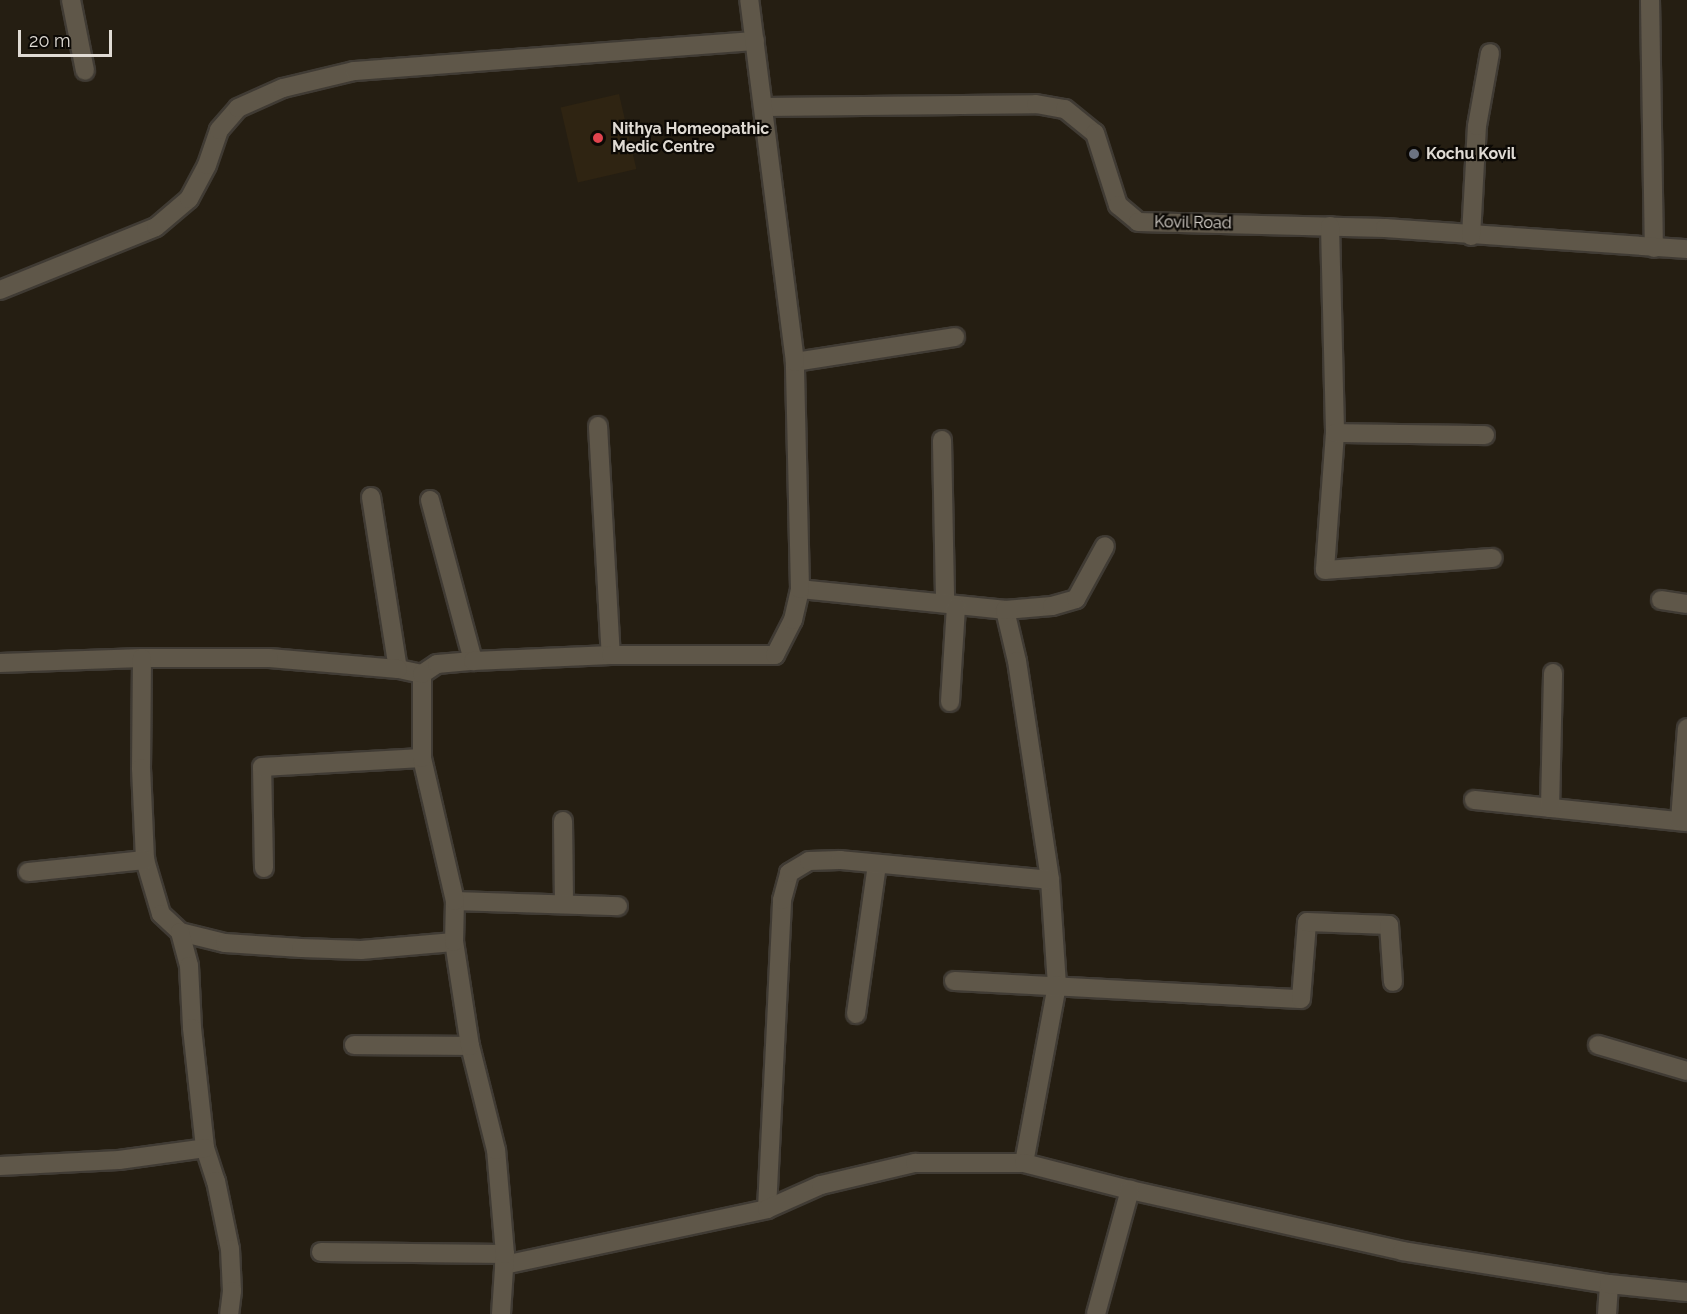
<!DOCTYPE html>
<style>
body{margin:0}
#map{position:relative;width:1687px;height:1314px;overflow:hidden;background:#251e12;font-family:Raleway,sans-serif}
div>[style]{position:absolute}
.built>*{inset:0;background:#2f2412;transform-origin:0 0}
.roads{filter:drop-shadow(2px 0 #403b34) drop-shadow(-2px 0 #403b34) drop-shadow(0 2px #403b34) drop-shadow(0 -2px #403b34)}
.minor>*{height:18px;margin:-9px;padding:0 9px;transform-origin:9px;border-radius:9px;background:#5f5749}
.dots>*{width:16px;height:16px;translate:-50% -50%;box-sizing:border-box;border:3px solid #0c0905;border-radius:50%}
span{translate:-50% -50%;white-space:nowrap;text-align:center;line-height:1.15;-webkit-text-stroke:4.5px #0c0905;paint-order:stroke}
.poi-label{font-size:16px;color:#e0dbd4;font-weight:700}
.left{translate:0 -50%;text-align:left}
.street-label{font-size:16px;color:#e0dbd4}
.scale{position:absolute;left:18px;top:30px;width:94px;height:27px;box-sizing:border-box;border:3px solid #e0dbd4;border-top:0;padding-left:8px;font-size:18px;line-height:21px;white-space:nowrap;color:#e0dbd4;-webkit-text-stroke:4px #0c0905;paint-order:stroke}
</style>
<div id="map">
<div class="built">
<i style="left:619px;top:94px;width:77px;height:60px;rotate:77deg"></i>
</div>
<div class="roads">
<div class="minor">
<i style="left:71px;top:0;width:72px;rotate:78.8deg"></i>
<i style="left:1650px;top:0;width:248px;rotate:89.1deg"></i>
<i style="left:765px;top:107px;width:271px;rotate:-0.6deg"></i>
<i style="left:1036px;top:104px;width:29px;rotate:10deg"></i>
<i style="left:1065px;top:109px;width:38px;rotate:39deg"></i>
<i style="left:1095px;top:133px;width:76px;rotate:72.3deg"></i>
<i style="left:1118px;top:205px;width:26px;rotate:40deg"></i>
<i style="left:1138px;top:222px;width:247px;rotate:1.4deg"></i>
<i style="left:1385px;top:228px;width:303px;rotate:4deg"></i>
<i style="left:1330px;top:226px;width:207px;rotate:88.6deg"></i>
<i style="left:1335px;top:433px;width:137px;rotate:94.2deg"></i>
<i style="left:1325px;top:570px;width:168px;rotate:-4.1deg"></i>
<i style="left:1471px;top:236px;width:110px;rotate:-86.9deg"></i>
<i style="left:1477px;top:126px;width:74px;rotate:-79.9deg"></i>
<i style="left:0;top:290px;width:168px;rotate:-22deg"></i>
<i style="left:156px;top:227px;width:43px;rotate:-40.3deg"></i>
<i style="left:189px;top:199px;width:38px;rotate:-62deg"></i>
<i style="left:207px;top:165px;width:37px;rotate:-71deg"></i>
<i style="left:219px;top:130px;width:29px;rotate:-49deg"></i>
<i style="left:238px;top:108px;width:49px;rotate:-24deg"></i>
<i style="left:283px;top:88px;width:73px;rotate:-13.5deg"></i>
<i style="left:354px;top:71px;width:402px;rotate:-4.3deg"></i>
<i style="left:795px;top:362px;width:162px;rotate:-8.9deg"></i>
<i style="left:598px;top:426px;width:229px;rotate:86.8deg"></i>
<i style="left:1335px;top:433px;width:150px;rotate:0.8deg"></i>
<i style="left:942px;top:440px;width:163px;rotate:88.9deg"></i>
<i style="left:371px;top:497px;width:174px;rotate:81.1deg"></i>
<i style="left:430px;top:500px;width:167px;rotate:75deg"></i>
<i style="left:800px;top:589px;width:206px;rotate:5.8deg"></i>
<i style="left:1005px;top:610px;width:52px;rotate:76.8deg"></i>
<i style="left:1017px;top:661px;width:221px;rotate:81.4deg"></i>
<i style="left:1050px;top:880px;width:105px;rotate:86.2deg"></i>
<i style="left:1057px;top:985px;width:181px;rotate:100.5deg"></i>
<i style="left:1661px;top:600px;width:26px;rotate:9deg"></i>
<i style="left:1005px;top:610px;width:47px;rotate:-4.9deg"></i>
<i style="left:1052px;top:606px;width:25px;rotate:-16deg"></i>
<i style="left:1076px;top:599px;width:60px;rotate:-61.3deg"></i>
<i style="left:0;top:663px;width:142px;rotate:-2deg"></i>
<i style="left:422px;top:674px;width:25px;rotate:-168deg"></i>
<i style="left:398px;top:669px;width:129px;rotate:-175.1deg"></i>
<i style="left:269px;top:658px;width:127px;rotate:180deg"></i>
<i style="left:142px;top:658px;width:110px;rotate:90.5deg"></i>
<i style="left:141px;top:768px;width:92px;rotate:87.5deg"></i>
<i style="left:145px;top:860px;width:56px;rotate:73.5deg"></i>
<i style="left:161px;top:914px;width:26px;rotate:43deg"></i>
<i style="left:180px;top:932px;width:46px;rotate:13.7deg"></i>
<i style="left:225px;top:943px;width:76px;rotate:3.8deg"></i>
<i style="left:301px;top:948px;width:60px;rotate:1.9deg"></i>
<i style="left:361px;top:950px;width:93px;rotate:-4.9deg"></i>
<i style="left:950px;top:702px;width:95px;rotate:-86.4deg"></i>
<i style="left:1474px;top:800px;width:214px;rotate:5.9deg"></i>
<i style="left:1550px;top:808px;width:135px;rotate:-88.7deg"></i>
<i style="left:563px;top:821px;width:82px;rotate:89.3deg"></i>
<i style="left:1680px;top:821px;width:93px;rotate:-85.7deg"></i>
<i style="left:264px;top:868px;width:101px;rotate:-91.1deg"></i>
<i style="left:262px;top:767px;width:160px;rotate:-3.2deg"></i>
<i style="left:28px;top:872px;width:118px;rotate:-5.9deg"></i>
<i style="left:455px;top:901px;width:163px;rotate:1.8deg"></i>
<i style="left:180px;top:932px;width:35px;rotate:75deg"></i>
<i style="left:189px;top:966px;width:62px;rotate:87.2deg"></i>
<i style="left:192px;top:1028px;width:121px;rotate:83.8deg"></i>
<i style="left:205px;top:1148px;width:35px;rotate:72deg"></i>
<i style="left:216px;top:1181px;width:69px;rotate:78.4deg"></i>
<i style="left:230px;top:1249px;width:42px;rotate:87.3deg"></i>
<i style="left:232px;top:1291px;width:23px;rotate:97deg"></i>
<i style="left:954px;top:981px;width:347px;rotate:3deg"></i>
<i style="left:1301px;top:999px;width:77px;rotate:-85.5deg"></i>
<i style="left:1307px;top:922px;width:82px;rotate:2.1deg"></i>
<i style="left:1389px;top:925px;width:57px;rotate:86deg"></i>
<i style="left:856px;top:1014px;width:151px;rotate:-82deg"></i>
<i style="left:354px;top:1045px;width:116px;rotate:0.5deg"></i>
<i style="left:1598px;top:1045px;width:93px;rotate:16.3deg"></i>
<i style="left:0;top:1166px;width:119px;rotate:-2.9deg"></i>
<i style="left:119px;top:1160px;width:87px;rotate:-7.9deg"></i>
<i style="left:767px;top:1209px;width:309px;rotate:-87.2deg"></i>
<i style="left:782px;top:900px;width:28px;rotate:-75deg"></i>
<i style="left:789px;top:873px;width:23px;rotate:-31deg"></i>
<i style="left:809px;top:861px;width:31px;rotate:-2deg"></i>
<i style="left:840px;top:860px;width:211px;rotate:5.4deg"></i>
<i style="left:321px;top:1252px;width:184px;rotate:0.6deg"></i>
<i style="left:504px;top:1265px;width:269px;rotate:-12deg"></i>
<i style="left:767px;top:1209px;width:59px;rotate:-24deg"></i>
<i style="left:821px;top:1185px;width:97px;rotate:-13.2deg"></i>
<i style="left:915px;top:1163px;width:109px"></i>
<i style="left:1024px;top:1163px;width:109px;rotate:14.3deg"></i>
<i style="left:1130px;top:1190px;width:279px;rotate:12.6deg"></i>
<i style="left:1402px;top:1251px;width:210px;rotate:9.1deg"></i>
<i style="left:501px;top:1314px;width:60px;rotate:-86.2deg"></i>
<i style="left:505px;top:1254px;width:104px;rotate:-94.9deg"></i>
<i style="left:496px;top:1150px;width:107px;rotate:-104deg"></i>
<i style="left:470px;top:1046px;width:105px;rotate:-98.7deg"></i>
<i style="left:454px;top:942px;width:41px;rotate:-88.6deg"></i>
<i style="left:455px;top:901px;width:147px;rotate:-103deg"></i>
<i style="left:422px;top:758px;width:84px;rotate:-90deg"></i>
<i style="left:422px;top:674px;width:18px;rotate:-34deg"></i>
<i style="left:437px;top:664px;width:36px;rotate:-5deg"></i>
<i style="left:473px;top:661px;width:138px;rotate:-2.5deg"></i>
<i style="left:611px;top:655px;width:164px"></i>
<i style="left:775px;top:655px;width:39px;rotate:-63deg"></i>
<i style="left:793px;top:620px;width:32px;rotate:-77deg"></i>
<i style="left:800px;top:589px;width:227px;rotate:-91.3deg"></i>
<i style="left:795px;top:362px;width:365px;rotate:-97.2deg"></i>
<i style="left:1096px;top:1314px;width:129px;rotate:-74.7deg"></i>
<i style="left:1607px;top:1314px;width:30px;rotate:-86deg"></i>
<i style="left:1609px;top:1284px;width:78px;rotate:5.9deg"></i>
</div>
</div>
<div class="dots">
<i style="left:598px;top:138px;background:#e0444e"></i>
<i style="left:1414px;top:154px;background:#6b7280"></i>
</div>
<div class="poi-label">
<span class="left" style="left:612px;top:138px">Nithya Homeopathic<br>Medic Centre</span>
<span class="left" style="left:1426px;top:154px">Kochu Kovil</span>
</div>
<div class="street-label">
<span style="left:1193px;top:223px;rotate:1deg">Kovil Road</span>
</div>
<div class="scale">20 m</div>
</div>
